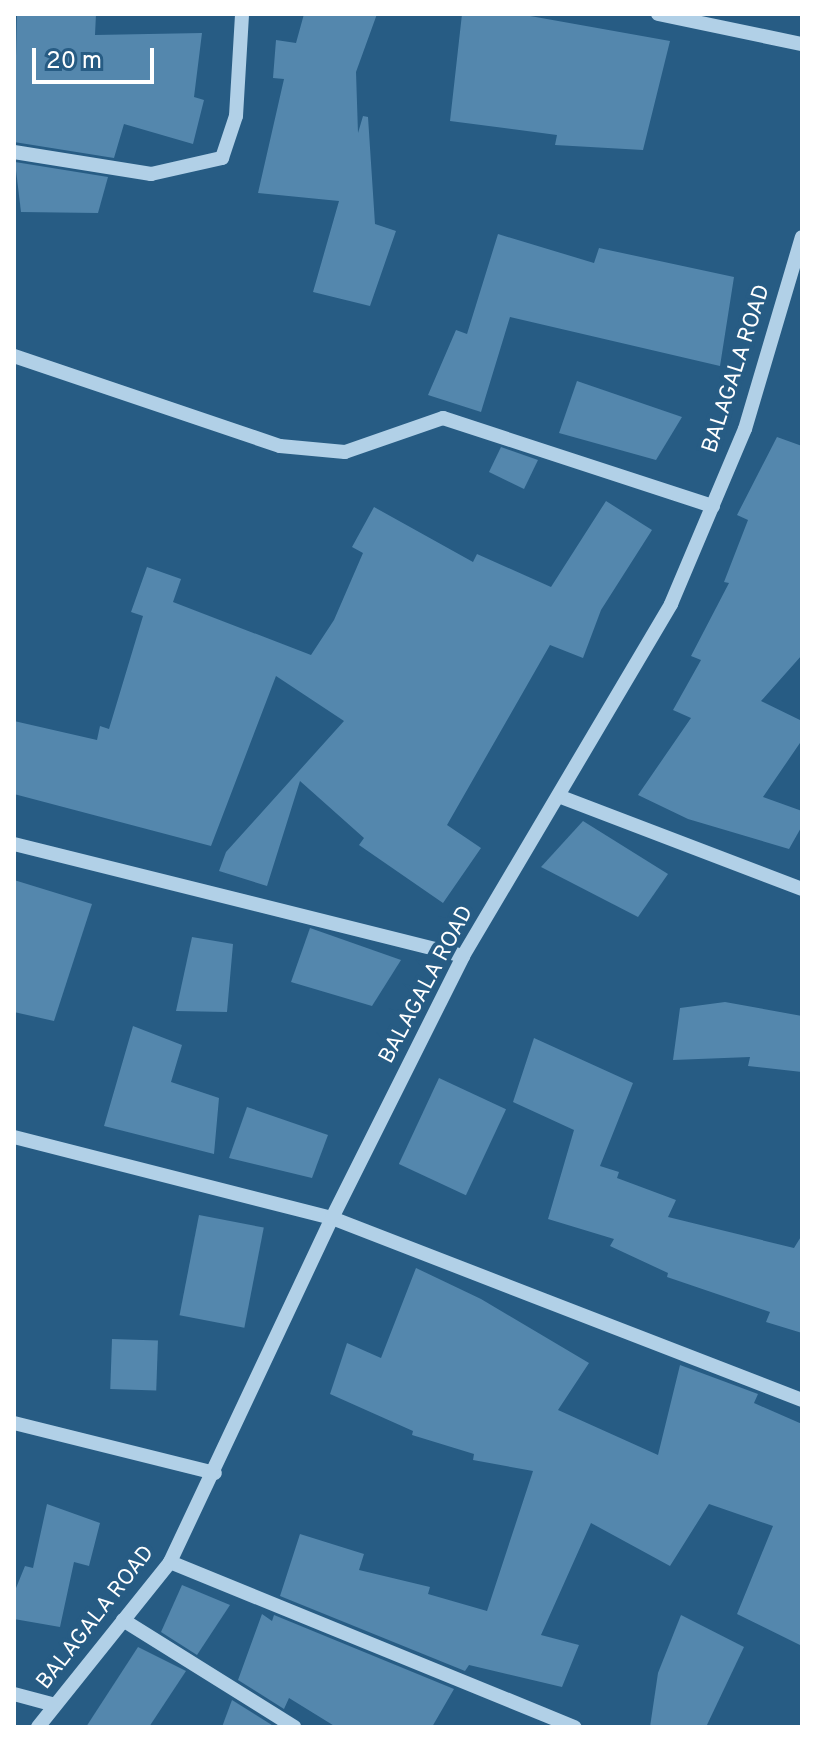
<!DOCTYPE html>
<style>
body{margin:0}
#map{position:relative;width:816px;height:1741px;overflow:hidden;background:#275c84;font-family:Overpass,sans-serif}
div>[style]{position:absolute}
.building>*{inset:0;background:#5487ad;transform-origin:0 0}
.minor>*{height:14px;margin:-7px;padding:0 7px;transform-origin:7px;border-radius:7px;background:#b1d0e7}
span{translate:-50% -50%;white-space:nowrap;text-align:center;line-height:1.15;-webkit-text-stroke:8px #275c84;paint-order:stroke}
.street-label{font-size:22px;color:#fff}
.frame{position:absolute;inset:0;border:16px solid #fff;pointer-events:none}
.scale{position:absolute;left:32px;top:48px;width:122px;height:36px;box-sizing:border-box;border:4px solid #fff;border-top:0;padding-left:10px;font-size:24px;line-height:28px;white-space:nowrap;color:#fff;-webkit-text-stroke:6px #275c84;paint-order:stroke}
</style>
<div id="map">
<div class="building">
<i style="clip-path:polygon(17px 14px,96px 14px,95px 35px,202px 33px,194px 97px,204px 100px,193px 144px,124px 124px,114px 158px,14px 142px)"></i>
<i style="clip-path:polygon(304px 14px,377px 14px,356px 72px,358px 133px,363px 116px,368px 117px,375px 224px,396px 231px,370px 306px,313px 292px,339px 201px,258px 193px,284px 79px,273px 78px,276px 40px,296px 43px)"></i>
<i style="clip-path:polygon(462px 14px,519px 14px,670px 41px,643px 150px,555px 145px,557px 135px,450px 121px)"></i>
<i style="clip-path:polygon(15px 162px,108px 177px,98px 213px,21px 212px)"></i>
<i style="clip-path:polygon(498px 234px,594px 263px,599px 248px,734px 277px,720px 366px,510px 317px,481px 412px,428px 395px,456px 330px,467px 334px)"></i>
<i style="clip-path:polygon(577px 381px,682px 417px,656px 460px,559px 433px)"></i>
<i style="clip-path:polygon(777px 437px,802px 446px,802px 655px,761px 701px,802px 721px,802px 740px,763px 797px,802px 811px,802px 826px,789px 849px,688px 819px,638px 795px,691px 718px,673px 710px,701px 660px,691px 656px,729px 583px,724px 582px,748px 520px,737px 515px)"></i>
<i style="clip-path:polygon(501px 447px,538px 460px,524px 489px,489px 472px)"></i>
<i style="clip-path:polygon(606px 501px,652px 530px,601px 610px,583px 658px,550px 645px,447px 825px,481px 848px,443px 903px,359px 845px,364px 838px,300px 781px,267px 886px,219px 871px,226px 852px,344px 721px,276px 676px,211px 846px,14px 794px,14px 721px,97px 740px,100px 726px,109px 729px,143px 616px,131px 612px,147px 567px,181px 579px,173px 602px,311px 655px,334px 620px,363px 553px,352px 547px,374px 507px,473px 562px,477px 554px,551px 587px)"></i>
<i style="clip-path:polygon(583px 821px,668px 874px,638px 917px,541px 867px)"></i>
<i style="clip-path:polygon(14px 880px,92px 904px,54px 1021px,14px 1012px)"></i>
<i style="clip-path:polygon(310px 928px,401px 960px,372px 1006px,291px 982px)"></i>
<i style="clip-path:polygon(192px 937px,233px 944px,227px 1012px,176px 1011px)"></i>
<i style="clip-path:polygon(725px 1002px,802px 1016px,802px 1072px,748px 1066px,750px 1057px,673px 1060px,680px 1008px)"></i>
<i style="clip-path:polygon(133px 1026px,182px 1045px,171px 1082px,219px 1098px,214px 1154px,104px 1126px)"></i>
<i style="clip-path:polygon(534px 1038px,633px 1083px,600px 1166px,619px 1172px,617px 1178px,676px 1200px,668px 1217px,794px 1248px,802px 1235px,802px 1333px,766px 1322px,770px 1312px,667px 1277px,668px 1273px,610px 1246px,614px 1239px,548px 1219px,574px 1130px,513px 1102px)"></i>
<i style="left:439px;top:1078px;width:74px;height:95px;rotate:25deg"></i>
<i style="clip-path:polygon(247px 1107px,328px 1135px,312px 1178px,229px 1158px)"></i>
<i style="left:199px;top:1215px;width:66px;height:102px;rotate:11deg"></i>
<i style="clip-path:polygon(416px 1268px,481px 1299px,589px 1363px,558px 1410px,658px 1455px,680px 1365px,758px 1394px,754px 1403px,802px 1424px,802px 1646px,737px 1614px,773px 1526px,709px 1504px,670px 1566px,591px 1523px,541px 1635px,579px 1645px,562px 1687px,469px 1665px,465px 1671px,280px 1596px,300px 1534px,364px 1554px,359px 1570px,430px 1587px,428px 1594px,487px 1611px,533px 1471px,473px 1460px,474px 1454px,412px 1435px,413px 1431px,330px 1394px,347px 1343px,381px 1358px)"></i>
<i style="left:112px;top:1339px;width:46px;height:50px;rotate:2deg"></i>
<i style="clip-path:polygon(47px 1504px,100px 1523px,89px 1566px,74px 1562px,60px 1627px,14px 1619px,14px 1593px,25px 1566px,33px 1568px)"></i>
<i style="clip-path:polygon(182px 1585px,230px 1605px,197px 1655px,161px 1632px)"></i>
<i style="clip-path:polygon(262px 1614px,272px 1621px,274px 1615px,454px 1689px,432px 1727px,336px 1727px,289px 1698px,284px 1709px,238px 1680px)"></i>
<i style="clip-path:polygon(681px 1615px,744px 1647px,706px 1727px,650px 1727px,658px 1673px)"></i>
<i style="clip-path:polygon(138px 1647px,186px 1671px,149px 1727px,86px 1727px)"></i>
<i style="clip-path:polygon(232px 1700px,275px 1727px,222px 1727px)"></i>
</div>
<div class="minor">
<i style="left:658px;top:14px;width:147px;rotate:11.8deg"></i>
<i style="left:14px;top:152px;width:139px;rotate:9.1deg"></i>
<i style="left:151px;top:174px;width:73px;rotate:-12.7deg"></i>
<i style="left:222px;top:158px;width:44px;rotate:-71.6deg"></i>
<i style="left:236px;top:116px;width:102px;rotate:-86.6deg"></i>
<i style="left:14px;top:356px;width:281px;rotate:18.7deg"></i>
<i style="left:280px;top:446px;width:65px;rotate:5.3deg"></i>
<i style="left:345px;top:452px;width:104px;rotate:-19.1deg"></i>
<i style="left:443px;top:418px;width:284px;rotate:18.1deg"></i>
<i style="left:561px;top:797px;width:258px;rotate:20.9deg"></i>
<i style="left:14px;top:844px;width:463px;rotate:14deg"></i>
<i style="left:14px;top:1137px;width:328px;rotate:14.3deg"></i>
<i style="left:332px;top:1218px;width:504px;rotate:21.17deg"></i>
<i style="left:14px;top:1423px;width:207px;rotate:14deg"></i>
<i style="left:170px;top:1562px;width:437px;rotate:22.2deg"></i>
<i style="left:123px;top:1620px;width:202px;rotate:32deg"></i>
<i style="left:14px;top:1694px;width:42px;rotate:15deg"></i>
<i style="left:38px;top:1727px;width:211px;rotate:-51.3deg"></i>
<i style="left:170px;top:1562px;width:380px;rotate:-64.8deg"></i>
<i style="left:332px;top:1218px;width:293px;rotate:-63.4deg"></i>
<i style="left:463px;top:956px;width:409px;rotate:-59.4deg"></i>
<i style="left:671px;top:604px;width:190px;rotate:-67.1deg"></i>
<i style="left:745px;top:429px;width:200px;rotate:-73.5deg"></i>
</div>
<div class="street-label">
<span style="left:737px;top:369px;rotate:-72deg">BALAGALA ROAD</span>
<span style="left:427px;top:985px;rotate:-62deg">BALAGALA ROAD</span>
<span style="left:96px;top:1618px;rotate:-52deg">BALAGALA ROAD</span>
</div>
<div class="frame"></div>
<div class="scale">20 m</div>
</div>
